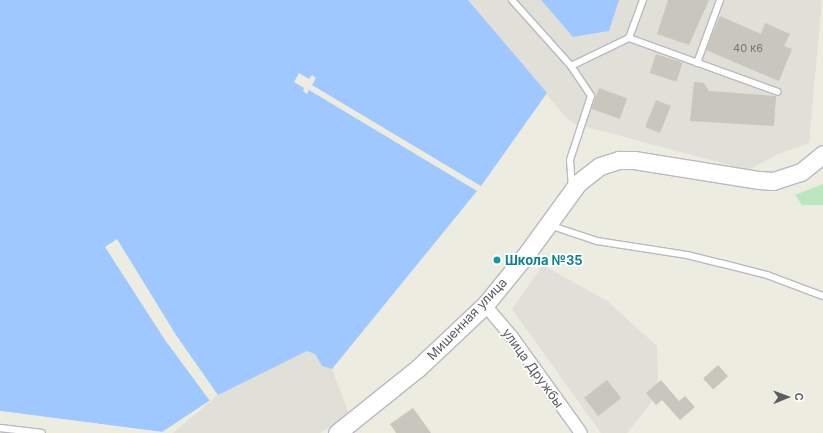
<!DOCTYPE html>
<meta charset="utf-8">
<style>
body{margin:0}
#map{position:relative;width:823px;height:433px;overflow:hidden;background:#edece0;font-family:Inter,sans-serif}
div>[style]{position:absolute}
.industrial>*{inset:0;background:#e0dfd8}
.green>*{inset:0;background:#bae7c0}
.water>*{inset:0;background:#9ec8ff}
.pier>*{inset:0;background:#edece0}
.building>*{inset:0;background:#c8c6bd;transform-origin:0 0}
.roads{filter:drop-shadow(1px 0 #b8bac0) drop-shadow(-1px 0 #b8bac0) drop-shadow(0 1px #b8bac0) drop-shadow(0 -1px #b8bac0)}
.lane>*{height:6px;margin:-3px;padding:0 3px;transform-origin:3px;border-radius:3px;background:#fff}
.street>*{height:12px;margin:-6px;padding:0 6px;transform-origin:6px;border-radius:6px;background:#fff}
.secondary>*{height:17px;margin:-8.5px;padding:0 8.5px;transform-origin:8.5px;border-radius:8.5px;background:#fff}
.dots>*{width:11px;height:11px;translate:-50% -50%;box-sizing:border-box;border:2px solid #fff;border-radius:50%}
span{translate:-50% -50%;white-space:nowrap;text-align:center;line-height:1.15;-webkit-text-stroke:3.5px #fff;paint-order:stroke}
.number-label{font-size:11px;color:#757679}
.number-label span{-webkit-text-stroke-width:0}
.culture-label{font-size:13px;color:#0d838f;font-weight:700}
.left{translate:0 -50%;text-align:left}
.street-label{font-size:13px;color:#595c62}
.north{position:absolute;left:767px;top:377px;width:40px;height:40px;-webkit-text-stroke:3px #fff;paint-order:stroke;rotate:89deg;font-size:11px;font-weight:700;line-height:16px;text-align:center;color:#595c62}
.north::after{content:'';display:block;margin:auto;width:14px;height:18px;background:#595c62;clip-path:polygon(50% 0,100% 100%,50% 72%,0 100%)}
</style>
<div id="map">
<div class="industrial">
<i style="clip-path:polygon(468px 0,541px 0,573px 37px,609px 31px,619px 0,822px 0,809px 143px,778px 154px,748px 170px,576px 124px,568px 120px)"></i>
<i style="clip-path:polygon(543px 265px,607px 301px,657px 346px,658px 394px,627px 433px,601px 433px,512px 309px)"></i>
<i style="clip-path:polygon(307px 351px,315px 354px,322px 366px,332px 369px,349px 414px,320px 433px,173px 433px,218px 395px)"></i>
</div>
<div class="green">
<i style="clip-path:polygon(823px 184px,823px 205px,802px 205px,795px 195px)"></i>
</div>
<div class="water">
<i style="clip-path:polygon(0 0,468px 0,547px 93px,481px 186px,312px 85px,316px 78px,312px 75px,309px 79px,299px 73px,294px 82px,304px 88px,303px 91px,307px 94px,309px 90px,477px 191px,332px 369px,322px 366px,315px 354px,307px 351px,218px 395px,162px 432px,0 411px)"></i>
<i style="clip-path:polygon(541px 0,619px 0,609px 31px,573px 37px)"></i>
</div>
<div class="pier">
<i style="clip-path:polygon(117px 239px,176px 335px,218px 395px,210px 401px,165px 340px,105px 247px)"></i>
<i style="clip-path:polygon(0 411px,162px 432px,163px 433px,0 413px)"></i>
</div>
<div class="building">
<i style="clip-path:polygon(668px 0,709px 0,689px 45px,657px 34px)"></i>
<i style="clip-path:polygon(720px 16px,761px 34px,765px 23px,790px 34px,784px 46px,792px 49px,779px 81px,706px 50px)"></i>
<i style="left:656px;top:54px;width:28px;height:20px;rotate:18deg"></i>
<i style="clip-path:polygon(694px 82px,704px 83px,709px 91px,776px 96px,774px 126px,690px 121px)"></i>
<i style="left:599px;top:88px;width:30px;height:22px;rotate:20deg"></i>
<i style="left:656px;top:100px;width:16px;height:29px;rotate:22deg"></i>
<i style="left:718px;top:365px;width:15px;height:20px;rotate:48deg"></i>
<i style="left:607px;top:380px;width:23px;height:29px;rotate:52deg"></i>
<i style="clip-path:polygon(661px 380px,679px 401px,685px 396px,695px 407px,680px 420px,662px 400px,656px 405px,646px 393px)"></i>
<i style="clip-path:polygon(413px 408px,431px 433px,396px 433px,390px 424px)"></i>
</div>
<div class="roads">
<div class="lane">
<i style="left:512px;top:0;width:89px;rotate:48.2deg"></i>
<i style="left:571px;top:66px;width:64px;rotate:-25.8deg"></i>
<i style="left:643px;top:0;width:40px;rotate:110.2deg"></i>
<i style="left:629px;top:38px;width:158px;rotate:19.9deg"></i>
<i style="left:697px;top:63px;width:67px;rotate:-69.9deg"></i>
<i style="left:571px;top:66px;width:36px;rotate:56deg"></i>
<i style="left:591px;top:96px;width:67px;rotate:108.2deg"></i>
<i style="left:570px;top:160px;width:26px;rotate:86deg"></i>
<i style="left:549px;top:225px;width:51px;rotate:18.4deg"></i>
<i style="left:597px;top:241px;width:91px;rotate:8.8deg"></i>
<i style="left:687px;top:255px;width:34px;rotate:14deg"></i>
<i style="left:720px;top:263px;width:49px;rotate:14.3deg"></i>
<i style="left:767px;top:275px;width:60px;rotate:20.6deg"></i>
<i style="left:0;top:428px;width:42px;rotate:6.8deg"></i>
</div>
<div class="street">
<i style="left:485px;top:305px;width:42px;rotate:49.8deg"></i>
<i style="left:512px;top:337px;width:118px;rotate:54.3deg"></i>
</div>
<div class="secondary">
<i style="left:337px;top:433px;width:102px;rotate:-38.7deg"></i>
<i style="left:417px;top:369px;width:93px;rotate:-43.3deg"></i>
<i style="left:485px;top:305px;width:63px;rotate:-50.8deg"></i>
<i style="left:525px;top:256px;width:90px;rotate:-54deg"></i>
<i style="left:578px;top:183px;width:28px;rotate:-38deg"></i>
<i style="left:600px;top:166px;width:20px;rotate:-18deg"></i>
<i style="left:619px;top:160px;width:15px"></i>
<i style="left:634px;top:160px;width:127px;rotate:9.1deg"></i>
<i style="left:759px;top:180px;width:14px;rotate:4deg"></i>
<i style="left:773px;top:181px;width:29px;rotate:-18deg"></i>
<i style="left:801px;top:172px;width:28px;rotate:-39deg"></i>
</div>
</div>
<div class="dots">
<i style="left:497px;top:260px;background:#0f9aa8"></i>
</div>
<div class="number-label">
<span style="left:748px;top:48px">40 к6</span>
</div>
<div class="culture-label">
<span class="left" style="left:505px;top:260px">Школа №35</span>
</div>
<div class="street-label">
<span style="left:467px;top:319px;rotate:-46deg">Мишенная улица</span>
<span style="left:533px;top:368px;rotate:54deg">улица Дружбы</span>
</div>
<div class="north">С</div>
</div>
